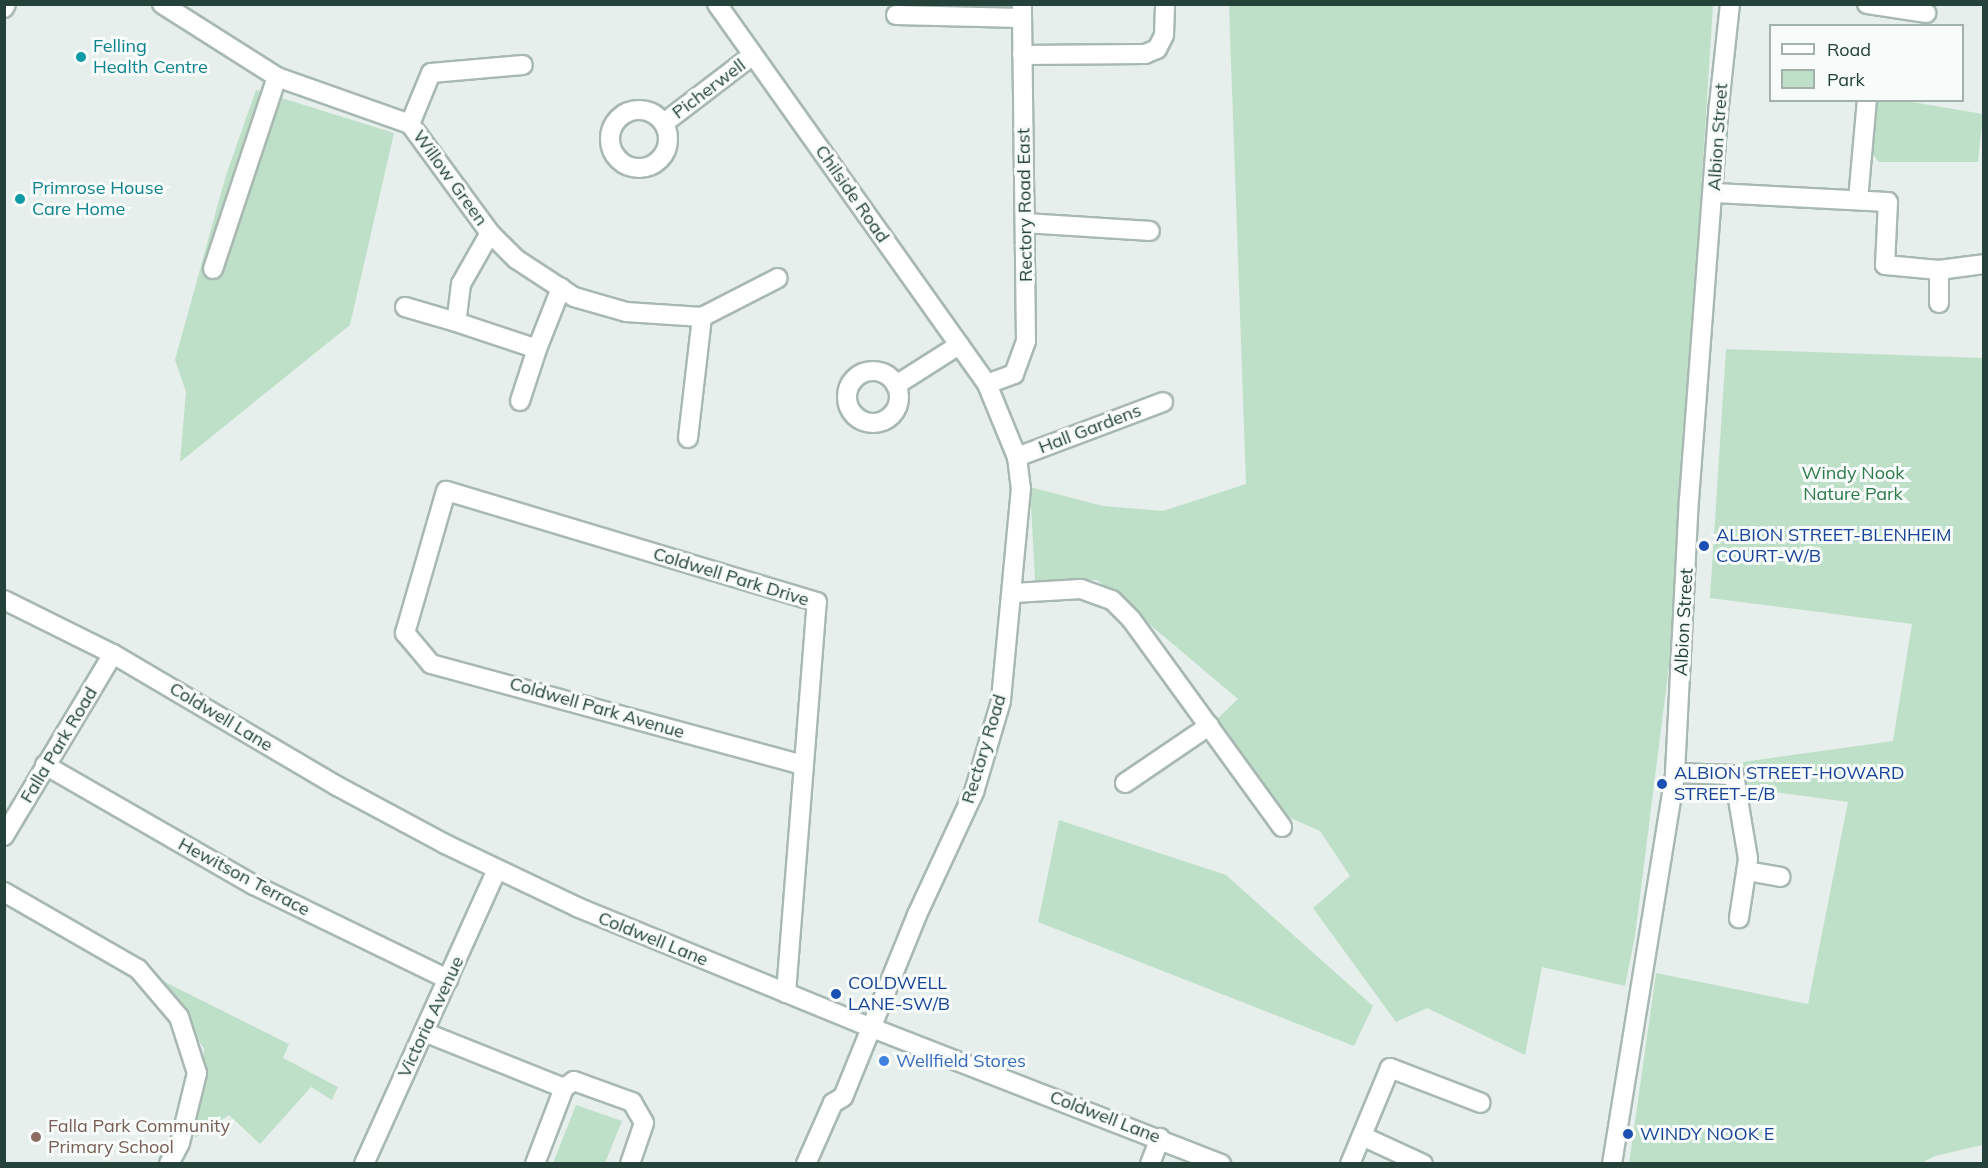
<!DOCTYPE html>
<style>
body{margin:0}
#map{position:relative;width:1988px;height:1168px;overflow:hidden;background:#e6efeb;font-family:Mulish,sans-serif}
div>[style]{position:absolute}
.green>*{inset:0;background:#bfe0c8}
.roads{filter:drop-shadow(2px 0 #a8b8b2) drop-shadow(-2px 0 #a8b8b2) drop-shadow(0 2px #a8b8b2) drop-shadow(0 -2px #a8b8b2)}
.minor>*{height:18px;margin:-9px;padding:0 9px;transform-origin:9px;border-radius:9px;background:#fff}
.minor>.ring{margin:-9px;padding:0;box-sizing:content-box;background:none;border:18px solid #fff;border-radius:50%}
.tertiary>*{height:18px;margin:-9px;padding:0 9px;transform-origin:9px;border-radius:9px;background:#fff}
.dots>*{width:16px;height:16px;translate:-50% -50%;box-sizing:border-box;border:3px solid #f7fbf9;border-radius:50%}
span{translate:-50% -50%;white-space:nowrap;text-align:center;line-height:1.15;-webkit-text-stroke:6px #f7fbf9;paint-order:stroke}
.culture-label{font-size:18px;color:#0d838f}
.left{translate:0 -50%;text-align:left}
.street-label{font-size:18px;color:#24423a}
.park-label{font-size:18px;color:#2d7a4b}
.transit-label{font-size:18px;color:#164399}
.shop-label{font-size:18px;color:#366cbe}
.education-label{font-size:18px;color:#785e54}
.frame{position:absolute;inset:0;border:6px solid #24423a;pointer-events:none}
.legend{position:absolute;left:1769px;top:24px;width:195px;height:78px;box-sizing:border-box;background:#f7fbf9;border:2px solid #a3b1ad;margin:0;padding:8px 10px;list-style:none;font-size:18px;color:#24423a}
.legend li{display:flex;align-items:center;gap:12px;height:30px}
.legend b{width:30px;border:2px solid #a3b1ad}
</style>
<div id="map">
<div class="green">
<i style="clip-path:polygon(1229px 5px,1713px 5px,1672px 642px,1635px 936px,1625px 986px,1542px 967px,1525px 1055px,1427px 1008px,1396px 1022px,1313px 908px,1350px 876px,1320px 831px,1284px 815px,1217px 719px,1238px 699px,1097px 580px,1035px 580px,1030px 487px,1103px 506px,1163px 511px,1246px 484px)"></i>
<i style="clip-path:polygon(256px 90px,394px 133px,350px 325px,180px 462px,186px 392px,175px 360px,226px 175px)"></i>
<i style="clip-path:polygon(1877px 100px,1906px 101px,1983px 114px,1978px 162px,1879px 162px,1872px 154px)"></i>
<i style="clip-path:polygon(1726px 349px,1983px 358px,1984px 1140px,1982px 1145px,1935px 1156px,1921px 1163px,1629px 1164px,1656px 973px,1808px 1004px,1848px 802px,1745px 788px,1743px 762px,1893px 741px,1912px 624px,1710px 598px)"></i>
<i style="clip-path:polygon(1059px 820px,1226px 875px,1373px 1006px,1354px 1046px,1038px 922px)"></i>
<i style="clip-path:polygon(163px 981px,289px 1044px,283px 1058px,338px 1087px,332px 1100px,311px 1087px,260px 1144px,229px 1115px,195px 1138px,204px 1049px)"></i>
<i style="clip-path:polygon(576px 1105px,622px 1121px,605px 1163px,553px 1163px)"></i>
</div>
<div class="roads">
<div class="minor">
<i style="left:162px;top:4px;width:136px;rotate:32.4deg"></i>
<i style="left:277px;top:77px;width:141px;rotate:19.5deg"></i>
<i style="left:410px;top:124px;width:55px;rotate:-67.6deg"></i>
<i style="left:431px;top:73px;width:92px;rotate:-5deg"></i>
<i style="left:717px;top:4px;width:466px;rotate:54.6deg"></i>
<i style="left:987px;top:384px;width:79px;rotate:67.7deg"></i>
<i style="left:1017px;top:457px;width:31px;rotate:83deg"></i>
<i style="left:1021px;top:488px;width:214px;rotate:95.4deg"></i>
<i style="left:1001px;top:701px;width:95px;rotate:106.5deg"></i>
<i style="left:974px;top:792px;width:136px;rotate:114.9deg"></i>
<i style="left:917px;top:915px;width:196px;rotate:112.1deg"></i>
<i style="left:843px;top:1097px;width:12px;rotate:149deg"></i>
<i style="left:833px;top:1103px;width:67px;rotate:113.9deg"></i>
<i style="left:1867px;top:4px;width:60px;rotate:8.7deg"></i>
<i style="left:896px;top:15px;width:126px;rotate:1.4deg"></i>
<i style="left:1022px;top:55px;width:123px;rotate:-0.5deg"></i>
<i style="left:1145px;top:54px;width:13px;rotate:-23deg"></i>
<i style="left:1157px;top:49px;width:16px;rotate:-63deg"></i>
<i style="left:1164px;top:35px;width:31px;rotate:-88deg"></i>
<i class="ring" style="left:610px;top:110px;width:40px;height:40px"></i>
<i style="left:664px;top:123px;width:112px;rotate:-37.4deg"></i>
<i style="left:410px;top:124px;width:135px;rotate:53.7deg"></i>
<i style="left:490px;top:233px;width:37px;rotate:45deg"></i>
<i style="left:516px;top:259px;width:69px;rotate:33.2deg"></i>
<i style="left:574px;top:297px;width:54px;rotate:16.1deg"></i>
<i style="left:626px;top:312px;width:76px;rotate:3.8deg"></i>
<i style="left:702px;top:317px;width:85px;rotate:-27.2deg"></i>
<i style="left:1715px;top:193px;width:173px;rotate:3deg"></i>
<i style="left:1888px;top:202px;width:63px;rotate:92.7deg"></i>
<i style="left:1885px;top:265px;width:54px;rotate:5.3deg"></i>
<i style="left:1939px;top:270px;width:45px;rotate:-7.6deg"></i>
<i style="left:1858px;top:200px;width:100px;rotate:-84.9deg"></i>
<i style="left:1026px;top:223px;width:124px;rotate:3.7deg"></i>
<i style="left:490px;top:233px;width:59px;rotate:119.6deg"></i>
<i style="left:461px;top:284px;width:38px;rotate:97deg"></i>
<i style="left:456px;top:322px;width:85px;rotate:18.4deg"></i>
<i style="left:537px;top:349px;width:66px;rotate:-68.5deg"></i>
<i style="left:213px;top:269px;width:202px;rotate:-71.6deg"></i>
<i style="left:1939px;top:270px;width:33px;rotate:90deg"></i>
<i style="left:405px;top:307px;width:53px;rotate:16.4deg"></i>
<i class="ring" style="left:847px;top:371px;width:34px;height:34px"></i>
<i style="left:987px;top:384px;width:29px;rotate:-20deg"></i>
<i style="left:1014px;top:374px;width:35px;rotate:-70deg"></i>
<i style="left:1026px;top:341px;width:337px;rotate:-90.7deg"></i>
<i style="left:896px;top:385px;width:75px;rotate:-32.4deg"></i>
<i style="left:520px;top:401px;width:55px;rotate:-71.9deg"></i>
<i style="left:688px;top:438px;width:122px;rotate:-83.4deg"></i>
<i style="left:1017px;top:457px;width:156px;rotate:-20.6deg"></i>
<i style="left:1014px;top:593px;width:67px;rotate:-3.4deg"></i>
<i style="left:1081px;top:589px;width:33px;rotate:20deg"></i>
<i style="left:1112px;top:600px;width:27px;rotate:45deg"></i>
<i style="left:1131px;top:619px;width:257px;rotate:54deg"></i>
<i style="left:45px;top:765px;width:241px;rotate:29.9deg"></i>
<i style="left:254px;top:885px;width:216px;rotate:25.9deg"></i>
<i style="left:1675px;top:773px;width:59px;rotate:1.9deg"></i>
<i style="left:1734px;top:775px;width:85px;rotate:80.5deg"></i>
<i style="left:1748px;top:859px;width:60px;rotate:98.7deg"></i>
<i style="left:1125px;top:783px;width:102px;rotate:-34.2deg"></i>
<i style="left:4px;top:836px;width:212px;rotate:-59.1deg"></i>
<i style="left:1747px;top:871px;width:34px;rotate:10deg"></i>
<i style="left:4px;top:892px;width:155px;rotate:29.9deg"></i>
<i style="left:138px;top:969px;width:63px;rotate:49.5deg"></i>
<i style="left:179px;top:1017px;width:59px;rotate:72.2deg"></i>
<i style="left:197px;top:1073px;width:72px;rotate:103.7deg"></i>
<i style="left:180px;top:1143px;width:24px;rotate:118deg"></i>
<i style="left:786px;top:993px;width:392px;rotate:-85.5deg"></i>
<i style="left:817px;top:602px;width:387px;rotate:-163.3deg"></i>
<i style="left:446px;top:491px;width:148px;rotate:106.1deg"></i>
<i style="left:405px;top:633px;width:40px;rotate:50deg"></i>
<i style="left:431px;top:664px;width:385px;rotate:15.2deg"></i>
<i style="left:424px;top:1032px;width:151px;rotate:21.8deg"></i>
<i style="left:1362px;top:1136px;width:67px;rotate:24.7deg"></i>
<i style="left:364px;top:1164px;width:323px;rotate:-65.7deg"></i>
<i style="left:535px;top:1164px;width:81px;rotate:-69.1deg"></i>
<i style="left:564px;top:1088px;width:12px;rotate:-35deg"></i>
<i style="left:574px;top:1081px;width:62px;rotate:19.9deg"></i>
<i style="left:632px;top:1102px;width:24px;rotate:60deg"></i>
<i style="left:644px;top:1123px;width:43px;rotate:108.9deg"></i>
<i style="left:1150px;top:1164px;width:28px;rotate:-69deg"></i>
<i style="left:1350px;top:1164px;width:104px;rotate:-67.4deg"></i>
<i style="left:1390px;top:1068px;width:97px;rotate:21deg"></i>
</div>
<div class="tertiary">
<i style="left:4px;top:8px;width:4px;rotate:-63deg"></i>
<i style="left:4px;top:600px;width:122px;rotate:26.4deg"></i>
<i style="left:113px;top:654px;width:260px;rotate:30.5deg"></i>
<i style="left:337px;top:786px;width:123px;rotate:28.2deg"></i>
<i style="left:445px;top:844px;width:146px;rotate:25.5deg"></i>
<i style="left:577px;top:907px;width:319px;rotate:22.3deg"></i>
<i style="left:872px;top:1028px;width:375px;rotate:21.3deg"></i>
<i style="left:1612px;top:1164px;width:396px;rotate:-80.8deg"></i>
<i style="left:1675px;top:773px;width:273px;rotate:-87.1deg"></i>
<i style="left:1689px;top:500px;width:396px;rotate:-85.7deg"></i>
<i style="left:1719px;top:105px;width:102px;rotate:-83.8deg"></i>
</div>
</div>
<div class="dots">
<i style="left:81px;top:57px;background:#0f9aa8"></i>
<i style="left:20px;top:199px;background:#0f9aa8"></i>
<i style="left:1704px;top:546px;background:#1a4fb4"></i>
<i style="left:1662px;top:784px;background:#1a4fb4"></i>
<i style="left:836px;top:994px;background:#1a4fb4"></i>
<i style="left:884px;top:1061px;background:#3f7fe0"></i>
<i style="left:1628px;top:1134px;background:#1a4fb4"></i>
<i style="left:36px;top:1137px;background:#8d6e63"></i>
</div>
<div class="culture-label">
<span class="left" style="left:93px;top:57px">Felling<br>Health Centre</span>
<span class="left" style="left:32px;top:199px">Primrose House<br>Care Home</span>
</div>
<div class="street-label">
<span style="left:709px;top:89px;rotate:-37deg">Picherwell</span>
<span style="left:1718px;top:137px;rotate:-86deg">Albion Street</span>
<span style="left:450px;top:178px;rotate:54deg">Willow Green</span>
<span style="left:852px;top:194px;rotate:55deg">Chilside Road</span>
<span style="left:1025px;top:205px;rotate:-91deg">Rectory Road East</span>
<span style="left:1090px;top:429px;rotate:-21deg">Hall Gardens</span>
<span style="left:731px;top:577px;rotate:17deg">Coldwell Park Drive</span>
<span style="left:1684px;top:622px;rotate:-87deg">Albion Street</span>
<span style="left:597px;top:708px;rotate:16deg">Coldwell Park Avenue</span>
<span style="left:221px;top:717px;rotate:31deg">Coldwell Lane</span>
<span style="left:59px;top:745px;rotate:-59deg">Falla Park Road</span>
<span style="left:984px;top:749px;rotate:-73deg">Rectory Road</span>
<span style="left:244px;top:877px;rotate:28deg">Hewitson Terrace</span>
<span style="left:653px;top:939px;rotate:22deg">Coldwell Lane</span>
<span style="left:431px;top:1017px;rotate:-65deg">Victoria Avenue</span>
<span style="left:1105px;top:1117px;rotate:21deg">Coldwell Lane</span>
</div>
<div class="park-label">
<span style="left:1853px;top:484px">Windy Nook<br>Nature Park</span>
</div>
<div class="transit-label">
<span class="left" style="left:1716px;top:546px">ALBION STREET-BLENHEIM<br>COURT-W/B</span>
<span class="left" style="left:1674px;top:784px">ALBION STREET-HOWARD<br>STREET-E/B</span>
<span class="left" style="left:848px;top:994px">COLDWELL<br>LANE-SW/B</span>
<span class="left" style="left:1640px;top:1134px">WINDY NOOK E</span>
</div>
<div class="shop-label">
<span class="left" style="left:896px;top:1061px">Wellfield Stores</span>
</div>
<div class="education-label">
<span class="left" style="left:48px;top:1137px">Falla Park Community<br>Primary School</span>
</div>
<div class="frame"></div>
<ul class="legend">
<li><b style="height:8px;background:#fff"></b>Road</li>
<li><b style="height:16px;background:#bfe0c8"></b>Park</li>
</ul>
</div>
